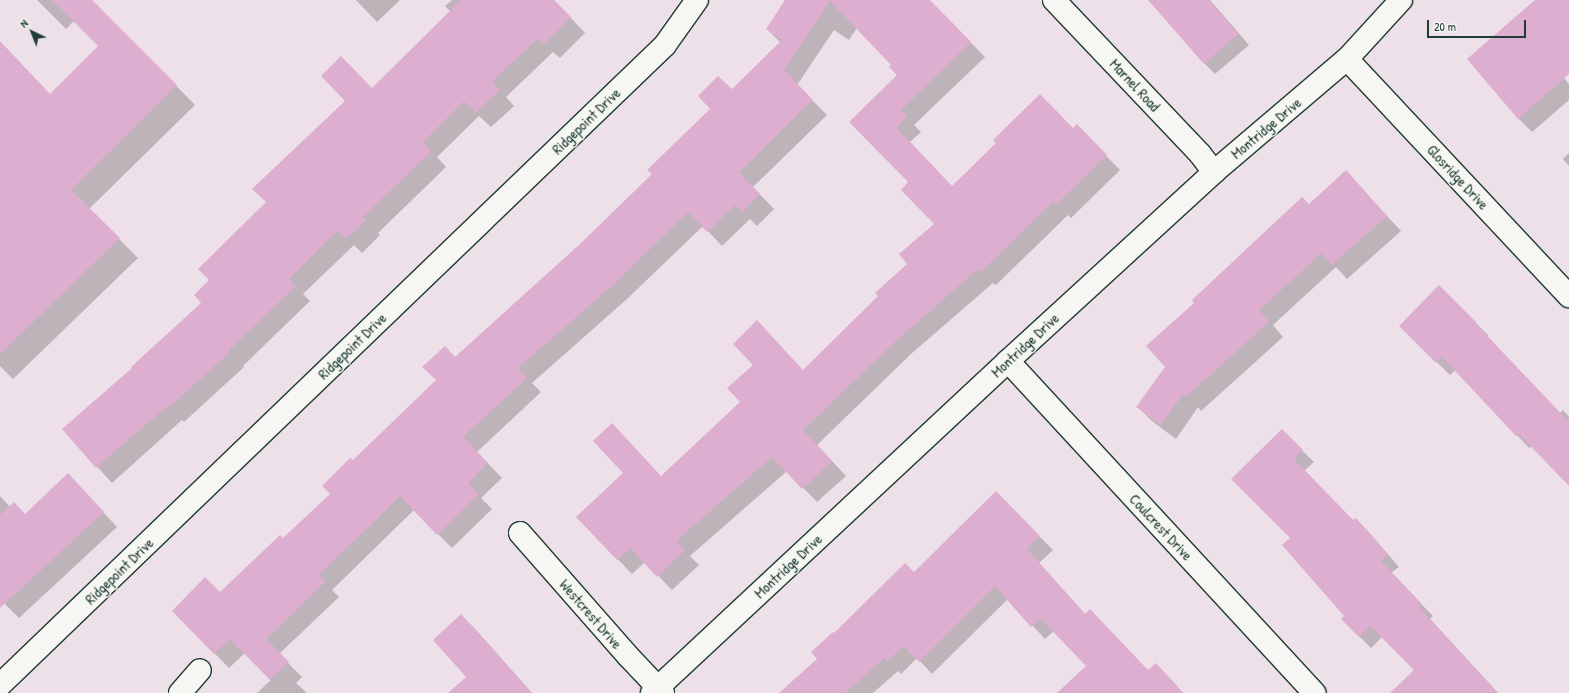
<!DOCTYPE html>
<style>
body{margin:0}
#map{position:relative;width:1569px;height:693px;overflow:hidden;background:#eee0e8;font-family:"Patrick Hand",sans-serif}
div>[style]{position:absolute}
.shadow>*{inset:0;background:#0003}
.building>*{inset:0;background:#ddaed0}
.roads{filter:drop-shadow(1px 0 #1f3d34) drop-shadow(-1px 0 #1f3d34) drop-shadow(0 1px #1f3d34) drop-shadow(0 -1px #1f3d34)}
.minor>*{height:22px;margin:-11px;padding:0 11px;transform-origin:11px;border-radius:11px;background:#f6f6f2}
span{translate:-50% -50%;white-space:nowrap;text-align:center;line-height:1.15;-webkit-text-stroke:3px #f6f6f2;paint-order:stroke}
.street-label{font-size:15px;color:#1f3d34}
.north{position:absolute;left:12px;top:12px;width:40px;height:40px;-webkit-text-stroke:3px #f6f6f2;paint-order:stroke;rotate:317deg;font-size:11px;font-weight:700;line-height:16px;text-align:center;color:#1f3d34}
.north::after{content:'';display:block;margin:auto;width:14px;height:18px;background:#1f3d34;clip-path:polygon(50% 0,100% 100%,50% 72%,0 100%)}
.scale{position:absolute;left:1427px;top:20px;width:99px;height:18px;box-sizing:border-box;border:2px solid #1f3d34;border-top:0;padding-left:5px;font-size:12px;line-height:14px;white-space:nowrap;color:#1f3d34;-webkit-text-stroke:3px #f6f6f2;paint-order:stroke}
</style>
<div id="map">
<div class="shadow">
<i style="clip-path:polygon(37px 0,92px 0,195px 105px,89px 209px,138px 258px,13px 379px,0 366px,0 42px,50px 95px,99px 46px,74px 21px,66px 29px)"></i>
<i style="clip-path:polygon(356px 0,400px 0,377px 22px)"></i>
<i style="clip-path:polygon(452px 0,554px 0,585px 33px,560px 58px,553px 52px,506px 97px,514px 106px,491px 127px,479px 116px,437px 157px,446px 167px,378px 233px,380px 235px,362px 253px,354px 245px,303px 294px,310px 301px,243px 366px,244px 367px,184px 422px,182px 420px,112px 483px,63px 429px,133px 368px,202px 303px,210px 280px,267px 202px,372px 89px,451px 12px,445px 6px)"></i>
<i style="clip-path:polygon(787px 0,929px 0,985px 57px,914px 125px,921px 132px,910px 142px,952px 187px,1073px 129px,1077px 126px,1120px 170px,1071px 218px,1068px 215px,996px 285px,993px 283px,911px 354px,817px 445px,846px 476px,817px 502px,787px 471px,690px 556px,699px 565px,672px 590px,645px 562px,632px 574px,577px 517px,662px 477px,803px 371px,880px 296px,909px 264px,936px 224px,910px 182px,850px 122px,898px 75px,893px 65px,857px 28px,849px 40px,834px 30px,797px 85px,827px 115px,753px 187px,774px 209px,757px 226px,750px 219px,722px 246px,703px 226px,627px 299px,532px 383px,541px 392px,477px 452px,502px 478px,481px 498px,492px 509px,452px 548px,414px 510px,332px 590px,339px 597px,279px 654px,302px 677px,296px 683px,307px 693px,257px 693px,271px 680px,245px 653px,229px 668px,173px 611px,220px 594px,283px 539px,331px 494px,353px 462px,437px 381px,456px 358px,581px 245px,653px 174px,732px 91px,781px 43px,767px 29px)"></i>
<i style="clip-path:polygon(1164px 0,1210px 0,1249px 45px,1215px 74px,1204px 63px)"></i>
<i style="clip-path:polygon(1537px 0,1569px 0,1569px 73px,1564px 78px,1569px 84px,1569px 100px,1532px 132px,1518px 118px)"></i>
<i style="clip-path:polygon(1569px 153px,1569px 166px,1563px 159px)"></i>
<i style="clip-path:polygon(1346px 172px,1401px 231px,1347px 279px,1336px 267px,1273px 325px,1283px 337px,1201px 411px,1198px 407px,1176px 439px,1152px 421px,1138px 407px,1309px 205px)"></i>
<i style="clip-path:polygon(1439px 287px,1488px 335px,1487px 337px,1560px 413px,1563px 410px,1569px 417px,1569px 485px,1532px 446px,1529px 448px,1517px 435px,1455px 370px,1450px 375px,1400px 326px)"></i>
<i style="clip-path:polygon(1282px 431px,1314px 462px,1304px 471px,1353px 521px,1356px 519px,1367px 530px,1399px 567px,1391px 573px,1433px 616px,1430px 619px,1498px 693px,1417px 693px,1415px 671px,1382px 637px,1371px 648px,1342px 619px,1345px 616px,1291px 538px)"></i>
<i style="clip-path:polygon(82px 489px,117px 527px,19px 618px,0 599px,0 496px,10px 507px,25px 515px)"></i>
<i style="clip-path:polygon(996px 493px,1053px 550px,1039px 563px,1086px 615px,1149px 671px,1169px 677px,1183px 693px,1080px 693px,1087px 666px,1054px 631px,1045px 639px,1008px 599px,932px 674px,917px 658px,901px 674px,898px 671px,873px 693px,780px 693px,818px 659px,834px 635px,914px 574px)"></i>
<i style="clip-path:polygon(461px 615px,477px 631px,532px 693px,449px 693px,467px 677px)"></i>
</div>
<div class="building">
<i style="clip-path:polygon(52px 0,92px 0,177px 85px,71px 190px,120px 238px,0 354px,0 41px,50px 94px,98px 46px)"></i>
<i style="clip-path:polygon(461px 0,554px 0,571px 17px,544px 44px,538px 38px,492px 82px,500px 90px,475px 113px,464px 101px,423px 142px,432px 151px,363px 217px,366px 220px,346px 239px,338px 231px,289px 279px,296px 286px,229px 350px,230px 352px,168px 408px,167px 406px,96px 468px,62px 429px,132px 368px,131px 367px,201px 303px,194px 295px,209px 280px,198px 269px,266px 202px,252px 189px,345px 101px,321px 76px,341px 56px,372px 88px)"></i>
<i style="clip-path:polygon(785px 0,930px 0,971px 42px,901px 110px,907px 117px,896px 127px,952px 186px,996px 143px,993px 140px,1040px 94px,1073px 128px,1077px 124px,1107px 155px,1056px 205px,1053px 202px,981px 272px,978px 269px,897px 340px,803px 430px,832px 461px,802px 489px,772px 457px,676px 541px,685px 550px,657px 577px,630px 548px,617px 560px,576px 517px,623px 473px,593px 441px,612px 423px,661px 476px,740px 402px,727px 388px,753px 365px,733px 344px,757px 320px,803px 370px,878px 296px,875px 293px,907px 264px,899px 254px,934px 224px,901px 190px,908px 182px,849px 122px,897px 75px,889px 67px,891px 65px,830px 1px,784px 70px,813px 100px,739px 172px,760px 194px,742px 212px,735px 205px,707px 232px,688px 212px,613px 285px,518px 368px,527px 378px,463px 437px,488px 463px,468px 483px,479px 494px,437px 535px,400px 496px,319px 575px,325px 582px,266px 639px,289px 662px,270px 680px,230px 639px,214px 654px,172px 611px,205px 577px,220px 592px,280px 535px,283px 538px,330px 494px,322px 486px,350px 458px,353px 460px,436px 380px,422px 367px,445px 346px,455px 357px,580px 244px,652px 174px,647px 170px,710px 109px,698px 96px,718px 76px,732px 89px,782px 40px,766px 29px)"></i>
<i style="clip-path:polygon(1148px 0,1209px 0,1238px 34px,1204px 64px)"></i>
<i style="clip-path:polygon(1535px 0,1569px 0,1569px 74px,1518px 119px,1467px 59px)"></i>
<i style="clip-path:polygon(1346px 170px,1387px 216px,1332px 265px,1322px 253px,1259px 310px,1269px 322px,1186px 397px,1183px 394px,1161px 425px,1136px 407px,1165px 367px,1146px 346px,1194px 303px,1192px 300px,1302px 197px,1309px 204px)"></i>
<i style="clip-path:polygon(1439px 285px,1476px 322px,1475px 323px,1569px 422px,1569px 486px,1518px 433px,1516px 436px,1442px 357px,1436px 363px,1399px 326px)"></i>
<i style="clip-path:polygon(1282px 429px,1303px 450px,1294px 459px,1353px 520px,1356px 518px,1388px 555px,1381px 561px,1422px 604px,1419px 607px,1498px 693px,1390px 693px,1414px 670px,1370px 626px,1359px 637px,1341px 619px,1344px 616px,1282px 545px,1290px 538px,1231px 479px)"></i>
<i style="clip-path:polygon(68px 473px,104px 512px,0 608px,0 515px,14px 502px,25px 514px)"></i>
<i style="clip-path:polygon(996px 491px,1040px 536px,1027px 549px,1085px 614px,1090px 609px,1148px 670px,1156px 663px,1183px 693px,1057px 693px,1086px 666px,1041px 619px,1031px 627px,995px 586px,919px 662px,903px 646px,887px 662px,884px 658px,845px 693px,779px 693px,817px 659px,811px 652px,833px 632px,834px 633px,905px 563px,914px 572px)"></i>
<i style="clip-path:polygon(461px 614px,532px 693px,448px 693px,466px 677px,433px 640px)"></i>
</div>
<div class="roads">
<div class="minor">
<i style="left:1054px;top:0;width:212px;rotate:46.5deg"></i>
<i style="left:1200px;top:154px;width:23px;rotate:52deg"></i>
<i style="left:1347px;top:59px;width:325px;rotate:46.9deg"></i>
<i style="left:1008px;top:361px;width:452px;rotate:47.3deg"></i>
<i style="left:520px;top:533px;width:164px;rotate:48.7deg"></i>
<i style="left:628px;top:656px;width:51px;rotate:46.6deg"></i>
<i style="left:0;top:685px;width:923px;rotate:-43.9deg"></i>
<i style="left:665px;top:45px;width:55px;rotate:-54.6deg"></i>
<i style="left:180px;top:693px;width:30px;rotate:-49deg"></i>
<i style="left:652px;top:693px;width:487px;rotate:-43deg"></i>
<i style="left:1008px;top:361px;width:280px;rotate:-42.5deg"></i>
<i style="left:1214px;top:172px;width:175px;rotate:-40.4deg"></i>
<i style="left:1347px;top:59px;width:80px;rotate:-47.5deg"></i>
</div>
</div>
<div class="street-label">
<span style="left:1135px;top:85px;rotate:47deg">Marnel Road</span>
<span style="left:586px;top:121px;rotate:-44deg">Ridgepoint Drive</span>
<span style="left:1266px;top:128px;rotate:-40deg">Montridge Drive</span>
<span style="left:1458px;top:177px;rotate:47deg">Glosridge Drive</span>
<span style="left:1025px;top:345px;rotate:-43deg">Montridge Drive</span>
<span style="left:352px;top:346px;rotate:-44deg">Ridgepoint Drive</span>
<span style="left:1161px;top:527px;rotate:47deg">Coulcrest Drive</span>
<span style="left:788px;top:566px;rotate:-43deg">Montridge Drive</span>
<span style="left:119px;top:571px;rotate:-44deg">Ridgepoint Drive</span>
<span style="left:591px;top:614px;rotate:49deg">Westcrest Drive</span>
</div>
<div class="north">N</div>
<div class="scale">20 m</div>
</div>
